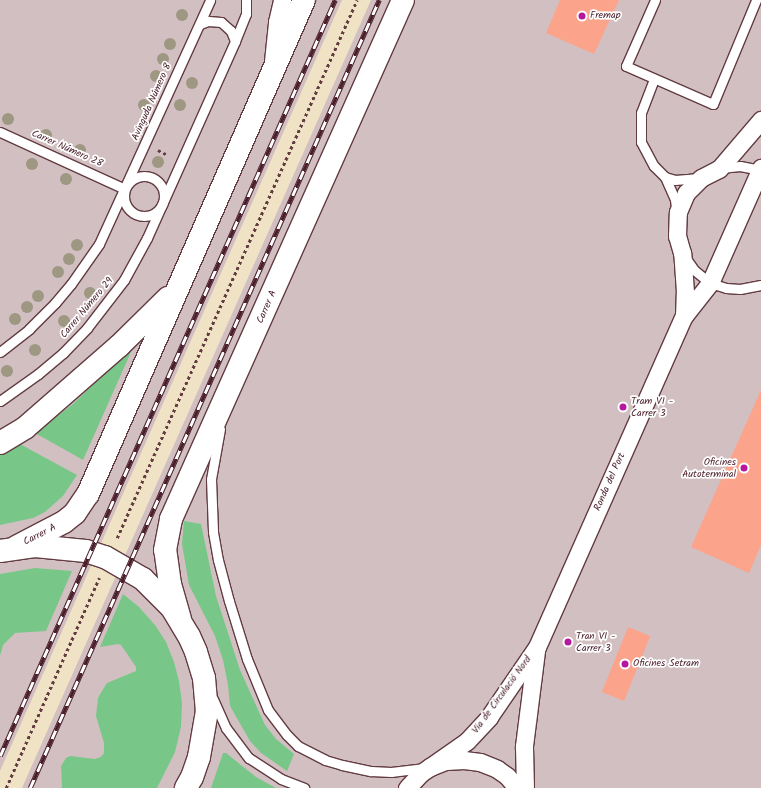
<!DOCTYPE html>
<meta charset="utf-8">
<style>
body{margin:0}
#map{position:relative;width:761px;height:788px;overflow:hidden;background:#f0e2c5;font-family:Kalam,sans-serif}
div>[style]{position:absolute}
.industrial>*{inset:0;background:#d2bfc1}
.green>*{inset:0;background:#78c788}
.building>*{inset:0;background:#fba48b;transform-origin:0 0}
.path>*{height:2.5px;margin-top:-1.25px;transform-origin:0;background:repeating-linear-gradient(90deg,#633c42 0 3px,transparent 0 6px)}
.roads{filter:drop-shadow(1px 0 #633c42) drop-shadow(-1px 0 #633c42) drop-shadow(0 1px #633c42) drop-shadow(0 -1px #633c42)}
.lane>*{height:9px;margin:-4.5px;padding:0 4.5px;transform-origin:4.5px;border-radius:4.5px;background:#fff}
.lane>.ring{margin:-4.5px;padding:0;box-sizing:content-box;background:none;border:9px solid #fff;border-radius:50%}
.street>*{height:17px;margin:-8.5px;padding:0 8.5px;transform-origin:8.5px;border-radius:8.5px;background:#fff}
.secondary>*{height:22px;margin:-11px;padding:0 11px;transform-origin:11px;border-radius:11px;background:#fff}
.rail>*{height:4.5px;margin-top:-2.25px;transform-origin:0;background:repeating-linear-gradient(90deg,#fff 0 9px,#4a1f2b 0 18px);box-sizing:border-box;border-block:1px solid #4a1f2b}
.trees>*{width:12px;height:12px;margin:-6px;border-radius:50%;background:#9e9782}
.dots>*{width:11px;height:11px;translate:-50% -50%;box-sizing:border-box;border:2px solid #fff;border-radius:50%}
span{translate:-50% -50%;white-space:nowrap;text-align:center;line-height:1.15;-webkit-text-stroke:3.5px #fff;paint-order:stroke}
.poi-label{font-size:10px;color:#4a1f2b}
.left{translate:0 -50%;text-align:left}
.right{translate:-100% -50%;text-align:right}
.street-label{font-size:10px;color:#4a1f2b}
</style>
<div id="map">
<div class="industrial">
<i style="clip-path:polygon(0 0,342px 0,0 771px)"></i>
<i style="clip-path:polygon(371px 0,761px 0,761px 788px,22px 788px)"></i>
</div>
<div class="green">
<i style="clip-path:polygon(131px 348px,131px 352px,83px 460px,35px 433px,73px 404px)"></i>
<i style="clip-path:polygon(18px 443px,77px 475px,63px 496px,45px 512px,33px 518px,0 525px,0 455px)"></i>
<i style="clip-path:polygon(184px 521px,201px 524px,216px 596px,240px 670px,265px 725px,276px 739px,294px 754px,287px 771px,261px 753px,250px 741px,230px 706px,228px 685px,223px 660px,215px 636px,189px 585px,182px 544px)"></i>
<i style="clip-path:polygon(35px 568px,72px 571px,46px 631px,15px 633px,3px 645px,0 656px,0 574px)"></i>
<i style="clip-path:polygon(123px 594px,139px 607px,155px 625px,166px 642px,174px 662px,179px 681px,182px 703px,181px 727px,175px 752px,157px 788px,62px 788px,61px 766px,66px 758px,70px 756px,95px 759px,101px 757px,104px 753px,104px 743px,96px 716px,98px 698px,102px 691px,107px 683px,136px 671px,136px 667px,121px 645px,118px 644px,100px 647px)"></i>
<i style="clip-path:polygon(223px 753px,226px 753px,256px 777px,276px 788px,211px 788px)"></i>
</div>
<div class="building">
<i style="clip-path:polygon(560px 0,619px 0,594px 54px,546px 33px)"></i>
<i style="clip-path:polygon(761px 390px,761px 545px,749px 573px,691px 547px)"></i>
<i style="left:628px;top:627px;width:24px;height:70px;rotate:22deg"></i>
</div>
<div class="path">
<i style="left:158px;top:150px;width:11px;rotate:27deg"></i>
<i style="left:117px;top:538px;width:589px;rotate:-65.96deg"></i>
<i style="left:6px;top:788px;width:230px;rotate:-66.1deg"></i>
</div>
<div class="roads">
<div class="lane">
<i style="left:655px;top:0;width:72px;rotate:113.7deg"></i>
<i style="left:626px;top:66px;width:95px;rotate:23.6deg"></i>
<i style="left:713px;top:104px;width:113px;rotate:-67.5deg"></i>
<i style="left:200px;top:24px;width:9px;rotate:-21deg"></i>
<i style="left:208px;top:21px;width:13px;rotate:4deg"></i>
<i style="left:221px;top:22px;width:13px;rotate:42deg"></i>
<i style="left:231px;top:31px;width:11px;rotate:68deg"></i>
<i style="left:654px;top:79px;width:36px;rotate:111deg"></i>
<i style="left:641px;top:113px;width:29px;rotate:90deg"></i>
<i style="left:641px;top:142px;width:27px;rotate:62deg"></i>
<i style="left:654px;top:166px;width:16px;rotate:45deg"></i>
<i style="left:665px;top:177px;width:24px;rotate:66deg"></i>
<i style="left:675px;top:199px;width:10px;rotate:84deg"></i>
<i style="left:0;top:132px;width:137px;rotate:24.5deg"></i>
<i style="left:721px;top:168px;width:19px;rotate:-6deg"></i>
<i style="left:740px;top:166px;width:21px;rotate:11deg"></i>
<i class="ring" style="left:124px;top:176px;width:31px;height:31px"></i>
<i style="left:665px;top:177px;width:10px;rotate:17deg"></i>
<i style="left:675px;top:180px;width:24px;rotate:-5deg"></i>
<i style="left:685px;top:257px;width:16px;rotate:55deg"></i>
<i style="left:694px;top:270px;width:21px;rotate:39deg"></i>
<i style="left:710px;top:283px;width:17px;rotate:17deg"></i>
<i style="left:726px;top:288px;width:14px;rotate:4deg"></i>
<i style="left:740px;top:289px;width:21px;rotate:-11deg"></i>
<i style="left:0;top:352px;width:37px;rotate:-38deg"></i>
<i style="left:29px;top:329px;width:37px;rotate:-45deg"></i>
<i style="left:55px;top:303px;width:25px;rotate:-50deg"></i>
<i style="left:71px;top:284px;width:49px;rotate:-55deg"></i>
<i style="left:99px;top:244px;width:268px;rotate:-65.5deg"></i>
<i style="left:0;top:401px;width:47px;rotate:-35.4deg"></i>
<i style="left:38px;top:374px;width:33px;rotate:-40deg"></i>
<i style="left:63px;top:353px;width:35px;rotate:-46deg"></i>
<i style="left:87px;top:328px;width:61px;rotate:-52.4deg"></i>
<i style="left:124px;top:280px;width:48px;rotate:-61.3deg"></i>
<i style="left:147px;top:238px;width:216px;rotate:-65.9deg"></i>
<i style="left:235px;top:41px;width:29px;rotate:-68deg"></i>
<i style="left:246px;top:14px;width:14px;rotate:-90deg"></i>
<i style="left:220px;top:429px;width:51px;rotate:100.2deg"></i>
<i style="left:211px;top:479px;width:53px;rotate:87.8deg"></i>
<i style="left:213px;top:532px;width:28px;rotate:80deg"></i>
<i style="left:218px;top:560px;width:42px;rotate:75deg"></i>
<i style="left:229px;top:601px;width:61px;rotate:72.8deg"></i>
<i style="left:247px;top:659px;width:55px;rotate:67.6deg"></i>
<i style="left:268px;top:710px;width:31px;rotate:53deg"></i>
<i style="left:287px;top:735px;width:16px;rotate:45deg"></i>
<i style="left:298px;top:746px;width:30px;rotate:27deg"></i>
<i style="left:325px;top:760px;width:18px;rotate:16deg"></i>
<i style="left:342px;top:765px;width:30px;rotate:12deg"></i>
<i style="left:371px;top:771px;width:20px;rotate:3deg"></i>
<i style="left:391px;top:772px;width:32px;rotate:-7deg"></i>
<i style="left:213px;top:699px;width:32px;rotate:66deg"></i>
<i style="left:226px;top:728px;width:38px;rotate:53deg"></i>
<i style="left:249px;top:758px;width:38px;rotate:33deg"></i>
<i style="left:281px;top:779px;width:25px;rotate:21deg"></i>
</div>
<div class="street">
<i style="left:273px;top:61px;width:39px;rotate:-84deg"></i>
<i style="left:277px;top:22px;width:23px;rotate:-77deg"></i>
<i style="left:684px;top:316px;width:24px;rotate:-88deg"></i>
<i style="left:685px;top:292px;width:39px;rotate:-94deg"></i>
<i style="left:682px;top:253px;width:18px;rotate:-106deg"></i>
<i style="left:677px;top:236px;width:24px;rotate:-88deg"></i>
<i style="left:678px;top:212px;width:21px;rotate:-67deg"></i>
<i style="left:686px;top:193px;width:21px;rotate:-45deg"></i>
<i style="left:701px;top:178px;width:20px;rotate:-27deg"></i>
<i style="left:719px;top:169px;width:65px;rotate:-49.4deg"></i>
<i style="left:430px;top:767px;width:45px;rotate:-35.1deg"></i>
<i style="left:467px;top:741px;width:33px;rotate:-47deg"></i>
<i style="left:489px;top:717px;width:85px;rotate:-55.6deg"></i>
<i style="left:537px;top:647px;width:362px;rotate:-66.1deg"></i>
<i style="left:684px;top:316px;width:42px;rotate:-51.8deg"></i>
<i style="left:710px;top:283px;width:126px;rotate:-66.1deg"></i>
<i style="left:407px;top:788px;width:21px;rotate:-47deg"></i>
<i style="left:421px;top:773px;width:11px;rotate:-34deg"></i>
<i style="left:430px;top:767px;width:17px;rotate:-21deg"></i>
<i style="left:446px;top:761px;width:18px;rotate:-3deg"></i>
<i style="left:464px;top:760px;width:16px;rotate:7deg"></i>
<i style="left:480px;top:762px;width:18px;rotate:22deg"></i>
<i style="left:497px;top:769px;width:12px;rotate:35deg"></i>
<i style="left:507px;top:776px;width:16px;rotate:50deg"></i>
<i style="left:525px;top:788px;width:42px;rotate:-91.4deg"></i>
<i style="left:524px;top:746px;width:96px;rotate:-82.8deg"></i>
</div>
<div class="secondary">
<i style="left:0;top:443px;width:29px;rotate:-31deg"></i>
<i style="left:25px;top:428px;width:125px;rotate:-41.1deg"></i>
<i style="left:119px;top:346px;width:69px;rotate:-44.4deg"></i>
<i style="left:16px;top:547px;width:54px;rotate:-27.5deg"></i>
<i style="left:64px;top:522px;width:14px;rotate:-39deg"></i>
<i style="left:75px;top:513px;width:23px;rotate:-56deg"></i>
<i style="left:88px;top:494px;width:539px;rotate:-66.38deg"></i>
<i style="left:0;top:551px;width:35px;rotate:-8deg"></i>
<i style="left:35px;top:546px;width:51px;rotate:5.6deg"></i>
<i style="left:86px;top:551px;width:20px;rotate:18deg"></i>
<i style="left:105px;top:557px;width:44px;rotate:30.1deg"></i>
<i style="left:143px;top:579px;width:41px;rotate:45deg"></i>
<i style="left:172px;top:608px;width:33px;rotate:59deg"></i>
<i style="left:189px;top:636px;width:17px;rotate:66deg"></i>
<i style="left:196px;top:652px;width:27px;rotate:73deg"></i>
<i style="left:204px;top:678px;width:33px;rotate:85deg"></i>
<i style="left:207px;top:711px;width:47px;rotate:99.9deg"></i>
<i style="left:199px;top:757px;width:21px;rotate:109deg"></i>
<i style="left:192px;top:777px;width:13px;rotate:119deg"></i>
<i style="left:180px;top:619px;width:36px;rotate:-106deg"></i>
<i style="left:170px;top:584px;width:34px;rotate:-98deg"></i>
<i style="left:165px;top:550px;width:32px;rotate:-79deg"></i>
<i style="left:171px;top:519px;width:568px;rotate:-65.91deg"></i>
</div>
</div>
<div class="rail">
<i style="left:0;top:756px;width:827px;rotate:-66.1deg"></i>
<i style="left:30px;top:788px;width:862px;rotate:-66.11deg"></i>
</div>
<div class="trees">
<i style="left:182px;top:15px"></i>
<i style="left:170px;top:44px"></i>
<i style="left:163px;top:59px"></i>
<i style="left:156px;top:76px"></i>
<i style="left:192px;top:83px"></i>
<i style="left:144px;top:105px"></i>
<i style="left:180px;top:105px"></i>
<i style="left:8px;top:119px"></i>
<i style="left:46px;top:135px"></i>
<i style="left:80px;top:150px"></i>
<i style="left:158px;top:162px"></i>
<i style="left:32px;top:164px"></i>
<i style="left:66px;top:179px"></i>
<i style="left:77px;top:245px"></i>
<i style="left:69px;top:259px"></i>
<i style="left:58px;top:272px"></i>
<i style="left:90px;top:293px"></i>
<i style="left:38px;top:296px"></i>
<i style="left:27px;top:307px"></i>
<i style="left:15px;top:319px"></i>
<i style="left:64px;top:321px"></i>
<i style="left:35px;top:350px"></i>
<i style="left:7px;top:371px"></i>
</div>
<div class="dots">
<i style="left:582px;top:16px;background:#b5179e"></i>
<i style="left:623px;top:407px;background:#b5179e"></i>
<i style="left:744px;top:468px;background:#b5179e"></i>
<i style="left:568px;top:642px;background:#b5179e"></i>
<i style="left:625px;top:664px;background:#b5179e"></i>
</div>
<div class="poi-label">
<span class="left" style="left:590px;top:16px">Fremap</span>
<span class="left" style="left:631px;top:407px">Tram VI -<br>Carrer 3</span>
<span class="right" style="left:736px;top:468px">Oficines<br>Autoterminal</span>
<span class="left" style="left:576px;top:642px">Tran VI -<br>Carrer 3</span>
<span class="left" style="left:633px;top:664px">Oficines Setram</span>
</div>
<div class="street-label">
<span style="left:152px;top:102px;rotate:-66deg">Avinguda Número 8</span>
<span style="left:67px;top:149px;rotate:24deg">Carrer Número 28</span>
<span style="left:267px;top:307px;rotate:-66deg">Carrer A</span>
<span style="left:87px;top:308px;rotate:-50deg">Carrer Número 29</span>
<span style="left:610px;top:482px;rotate:-66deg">Ronda del Port</span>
<span style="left:40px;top:535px;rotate:-27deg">Carrer A</span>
<span style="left:502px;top:695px;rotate:-54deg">Via de Circulació Nord</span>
</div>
</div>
